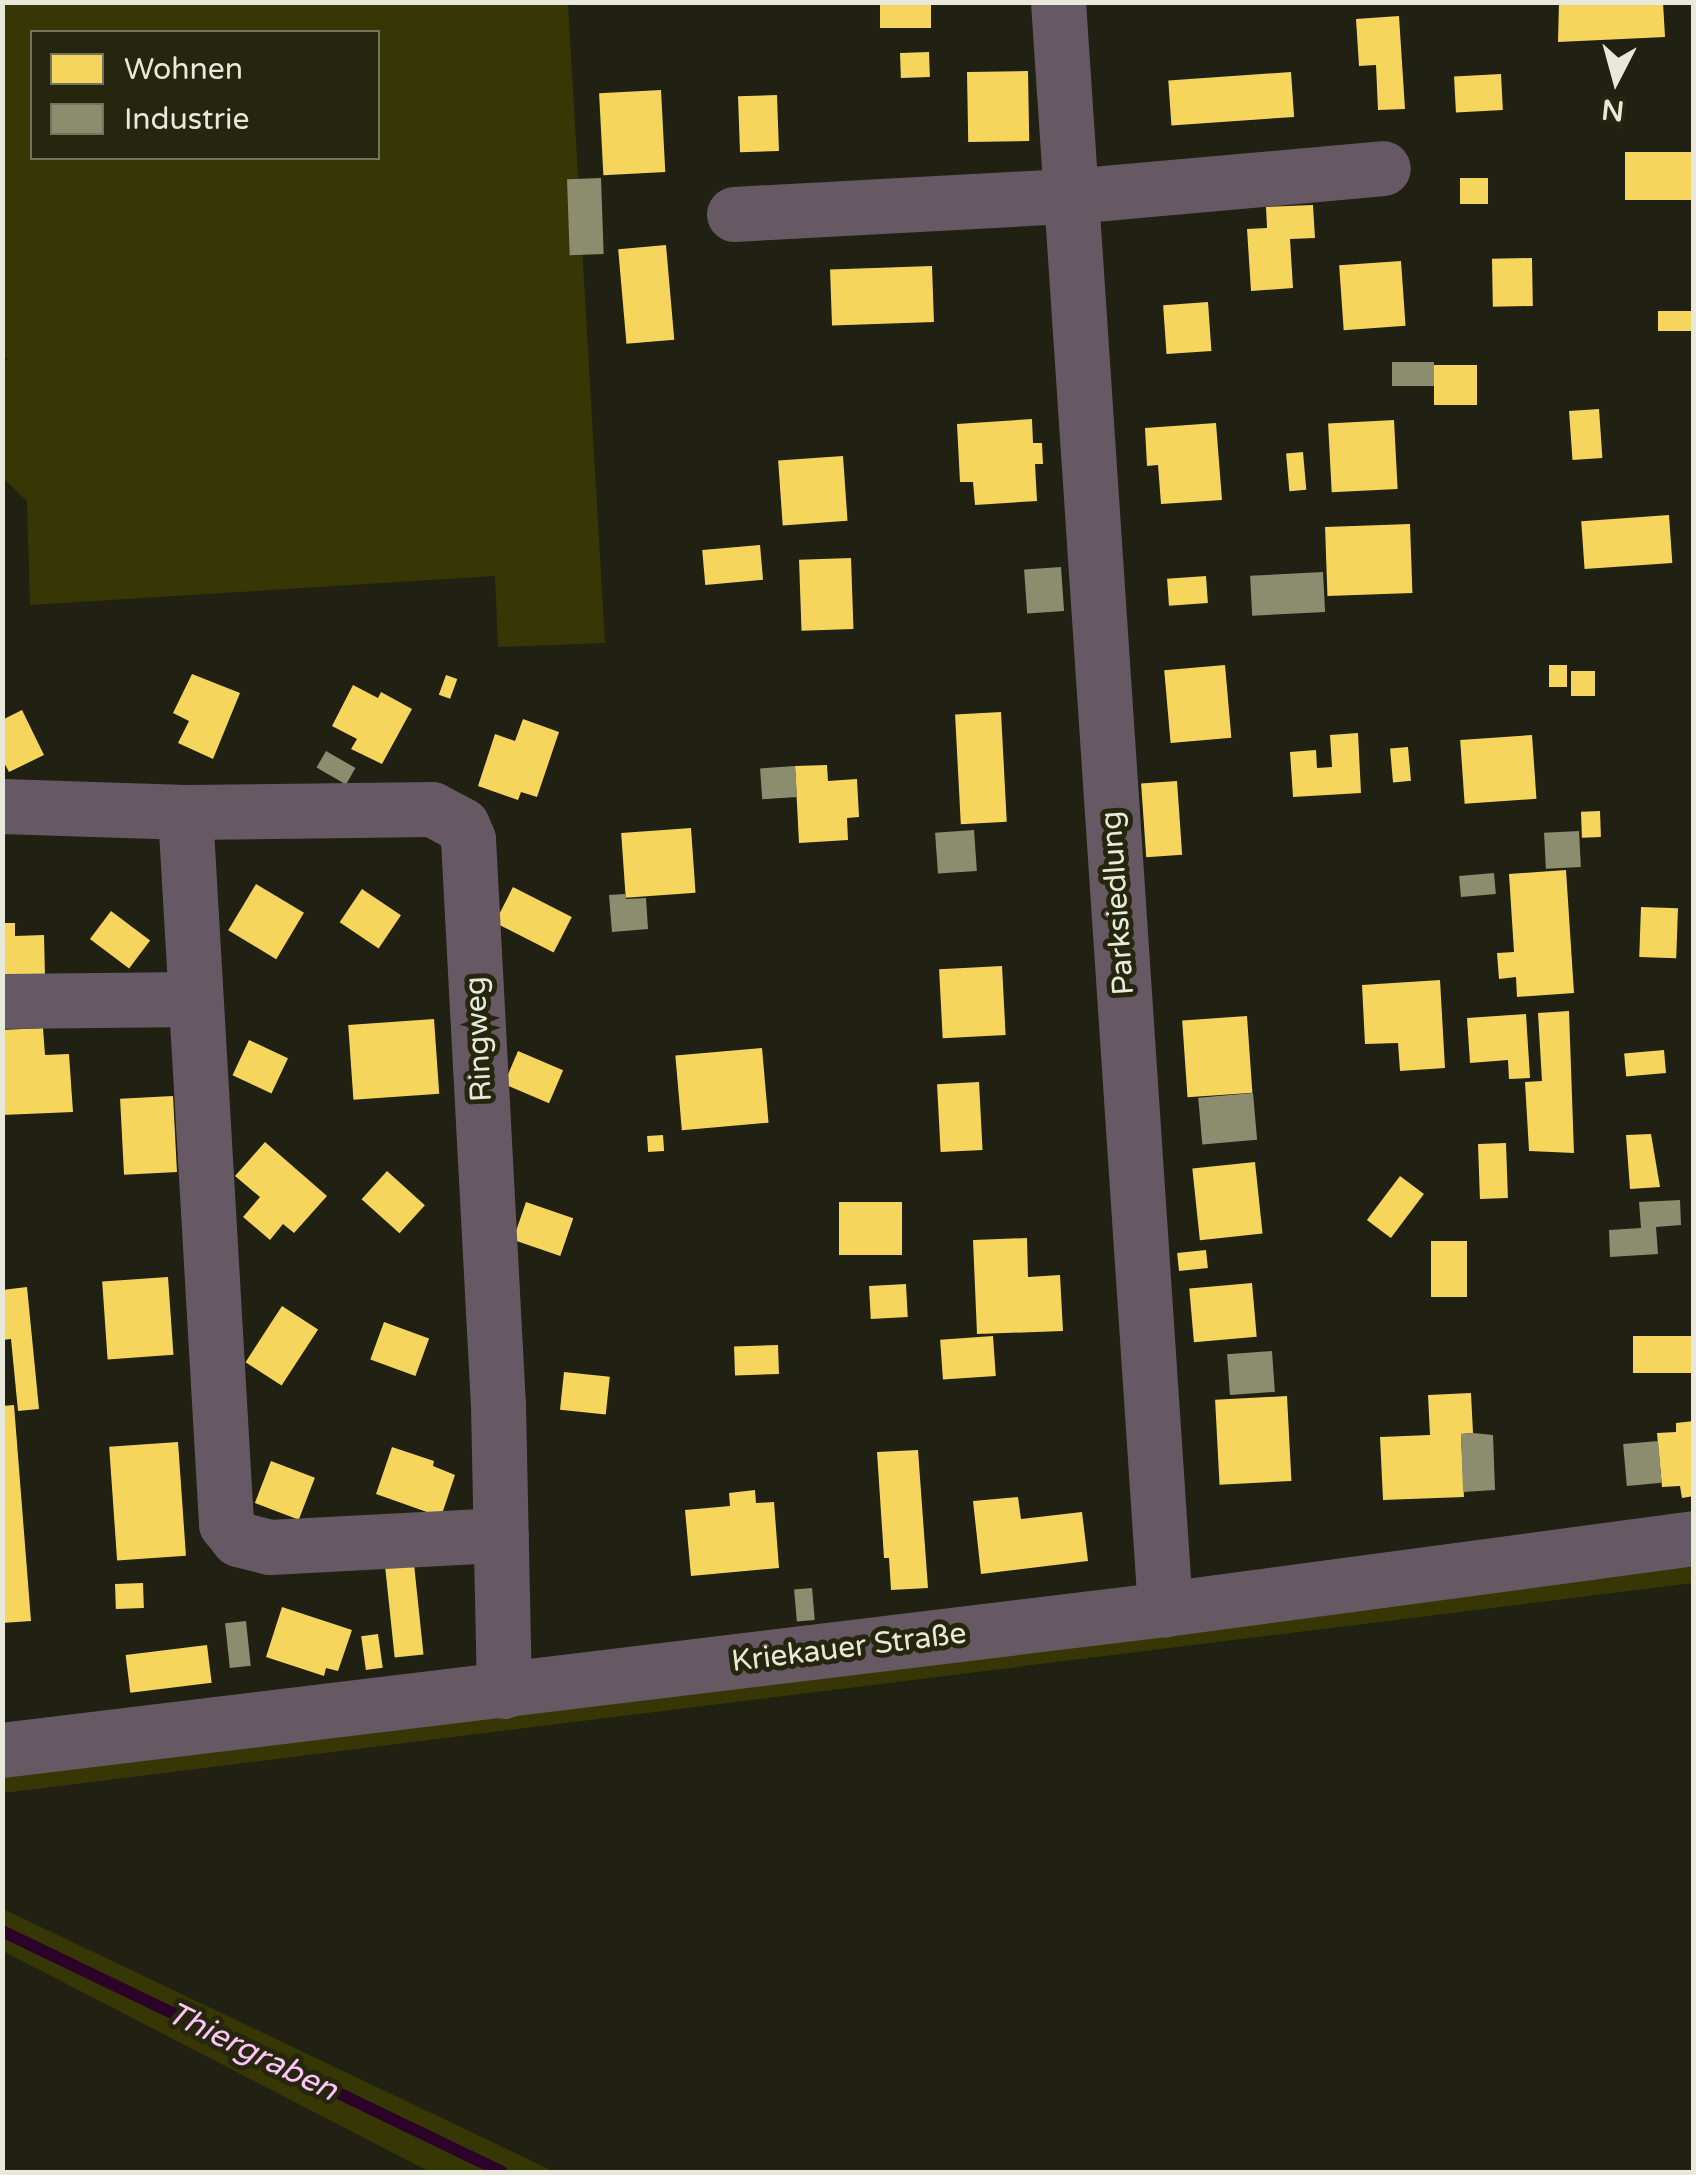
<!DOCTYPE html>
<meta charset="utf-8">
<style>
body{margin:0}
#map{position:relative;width:1696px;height:2175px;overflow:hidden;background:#202013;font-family:"Varela Round",sans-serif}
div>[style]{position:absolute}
.green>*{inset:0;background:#363704}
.homes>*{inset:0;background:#f6d55c;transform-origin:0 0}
.industry>*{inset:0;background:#8c8c6e;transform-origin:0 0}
.stream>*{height:12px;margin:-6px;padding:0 6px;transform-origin:6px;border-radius:6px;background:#2b0328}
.minor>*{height:55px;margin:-27.5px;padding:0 27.5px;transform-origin:27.5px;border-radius:27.5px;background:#675963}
span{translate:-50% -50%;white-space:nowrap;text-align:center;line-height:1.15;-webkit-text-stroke:10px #25260d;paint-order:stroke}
.street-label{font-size:30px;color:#e8e9da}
.water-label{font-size:32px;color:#fec5f8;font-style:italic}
.frame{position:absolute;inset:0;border:5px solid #e8e9da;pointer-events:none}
.legend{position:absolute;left:30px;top:30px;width:350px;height:130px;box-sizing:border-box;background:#25260d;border:2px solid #73745f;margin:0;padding:12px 18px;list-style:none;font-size:30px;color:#e8e9da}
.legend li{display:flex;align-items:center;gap:20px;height:50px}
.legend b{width:50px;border:2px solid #73745f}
.north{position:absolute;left:1566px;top:30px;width:100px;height:100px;-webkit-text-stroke:8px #25260d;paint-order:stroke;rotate:186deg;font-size:28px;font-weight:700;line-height:40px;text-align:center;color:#e8e9da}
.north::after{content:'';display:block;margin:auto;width:35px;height:45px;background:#e8e9da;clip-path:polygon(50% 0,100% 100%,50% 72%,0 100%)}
</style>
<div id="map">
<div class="green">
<i style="clip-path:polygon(evenodd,3px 3px,568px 3px,605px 643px,498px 647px,495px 576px,30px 605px,27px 501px,3px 478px,2px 366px,8px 358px,2px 357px,3px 3px,32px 32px,378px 32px,378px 158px,32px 158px,32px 32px)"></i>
<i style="clip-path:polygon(1693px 1555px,1693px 1583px,3px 1793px,2px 1769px)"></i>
<i style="clip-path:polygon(3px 1909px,555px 2172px,430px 2172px,3px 1951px)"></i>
</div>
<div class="homes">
<i style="left:880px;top:2px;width:51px;height:26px"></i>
<i style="clip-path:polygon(1559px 2px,1663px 2px,1665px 37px,1558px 42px)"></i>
<i style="clip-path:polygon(1399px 16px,1405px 109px,1378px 110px,1376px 65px,1359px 66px,1356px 19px)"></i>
<i style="left:929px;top:52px;width:25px;height:29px;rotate:88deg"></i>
<i style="left:1028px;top:71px;width:70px;height:61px;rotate:89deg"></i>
<i style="left:1291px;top:72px;width:45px;height:123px;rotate:86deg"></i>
<i style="left:1501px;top:74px;width:36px;height:47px;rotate:87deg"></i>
<i style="left:661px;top:90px;width:82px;height:62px;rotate:87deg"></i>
<i style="left:777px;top:95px;width:56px;height:39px;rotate:88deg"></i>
<i style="left:1694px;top:152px;width:48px;height:69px;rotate:90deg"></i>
<i style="left:1460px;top:178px;width:28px;height:26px"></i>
<i style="clip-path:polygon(1313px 205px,1315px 238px,1290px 239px,1293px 288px,1251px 291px,1247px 229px,1267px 228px,1266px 207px)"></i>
<i style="left:666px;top:245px;width:95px;height:48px;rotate:85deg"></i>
<i style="left:1532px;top:258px;width:48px;height:40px;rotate:89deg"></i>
<i style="left:1401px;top:261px;width:65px;height:62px;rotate:86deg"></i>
<i style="left:932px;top:266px;width:56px;height:102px;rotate:88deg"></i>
<i style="left:1208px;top:302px;width:49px;height:45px;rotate:86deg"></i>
<i style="left:1694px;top:311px;width:20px;height:36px;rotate:90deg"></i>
<i style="left:1434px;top:365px;width:43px;height:40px"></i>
<i style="left:1599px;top:409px;width:49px;height:30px;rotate:86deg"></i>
<i style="clip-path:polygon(1032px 419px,1033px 443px,1042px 443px,1043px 464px,1035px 464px,1037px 501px,975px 505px,973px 482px,960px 482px,957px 424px)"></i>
<i style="left:1394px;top:420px;width:69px;height:66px;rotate:87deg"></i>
<i style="clip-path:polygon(1216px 423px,1222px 500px,1161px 504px,1158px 465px,1147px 466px,1145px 428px)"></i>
<i style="left:1303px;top:452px;width:38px;height:17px;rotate:85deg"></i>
<i style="left:843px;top:456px;width:65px;height:65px;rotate:86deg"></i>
<i style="left:1669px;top:515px;width:48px;height:88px;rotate:86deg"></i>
<i style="left:1410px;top:524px;width:69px;height:85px;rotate:88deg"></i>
<i style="left:760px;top:545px;width:35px;height:58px;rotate:85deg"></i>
<i style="left:851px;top:558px;width:71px;height:52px;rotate:88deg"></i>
<i style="left:1206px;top:576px;width:27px;height:39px;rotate:86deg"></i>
<i style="left:1225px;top:665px;width:73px;height:61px;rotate:85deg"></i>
<i style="left:1549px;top:665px;width:18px;height:22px"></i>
<i style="left:1595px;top:671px;width:25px;height:24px;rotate:90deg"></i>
<i style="clip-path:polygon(192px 674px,240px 693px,213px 759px,178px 743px,189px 721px,173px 713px)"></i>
<i style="left:446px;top:675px;width:12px;height:21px;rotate:20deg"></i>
<i style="clip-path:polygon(353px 685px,378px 698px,381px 692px,412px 709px,382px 764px,351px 749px,357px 739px,332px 726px)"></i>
<i style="clip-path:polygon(22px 710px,44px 755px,9px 772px,2px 759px,2px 720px)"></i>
<i style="left:1001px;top:712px;width:110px;height:46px;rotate:87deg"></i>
<i style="clip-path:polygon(523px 719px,559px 732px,537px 797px,521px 792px,518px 800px,478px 786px,495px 734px,515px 741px)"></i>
<i style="clip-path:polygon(1358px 733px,1361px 793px,1293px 797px,1290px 752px,1316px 750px,1317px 768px,1332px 767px,1330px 735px)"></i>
<i style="left:1532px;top:735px;width:64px;height:72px;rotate:86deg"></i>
<i style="left:1408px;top:747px;width:34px;height:18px;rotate:85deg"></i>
<i style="clip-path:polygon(827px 765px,828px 781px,857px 779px,859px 817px,847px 818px,848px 840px,799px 843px,795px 766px)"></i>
<i style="left:1177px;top:781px;width:74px;height:36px;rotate:86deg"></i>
<i style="left:1600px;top:811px;width:26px;height:19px;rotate:88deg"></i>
<i style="left:691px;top:828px;width:65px;height:70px;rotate:86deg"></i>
<i style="clip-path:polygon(1566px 870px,1574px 993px,1517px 997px,1516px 977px,1499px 979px,1497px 953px,1514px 952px,1509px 874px)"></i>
<i style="left:256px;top:884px;width:56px;height:54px;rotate:31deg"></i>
<i style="left:513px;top:887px;width:66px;height:40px;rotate:27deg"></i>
<i style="left:362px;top:889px;width:47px;height:40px;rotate:34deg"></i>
<i style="left:1641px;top:907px;width:37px;height:50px;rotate:2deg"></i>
<i style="left:111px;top:911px;width:49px;height:35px;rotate:37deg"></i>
<i style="clip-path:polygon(2px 923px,15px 923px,15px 936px,44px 935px,45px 978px,2px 979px)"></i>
<i style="left:1002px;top:966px;width:69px;height:63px;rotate:87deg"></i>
<i style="clip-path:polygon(1440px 980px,1445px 1068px,1400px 1071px,1398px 1043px,1365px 1044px,1362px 985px)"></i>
<i style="clip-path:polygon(1569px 1011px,1574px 1153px,1529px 1151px,1525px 1082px,1542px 1081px,1538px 1013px)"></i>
<i style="clip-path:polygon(1526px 1014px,1530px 1078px,1509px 1079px,1508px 1060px,1470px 1063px,1467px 1018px)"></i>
<i style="left:1247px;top:1016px;width:77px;height:65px;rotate:86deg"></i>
<i style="left:434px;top:1019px;width:75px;height:86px;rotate:86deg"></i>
<i style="clip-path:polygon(43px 1028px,45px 1055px,69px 1054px,73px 1112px,2px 1115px,2px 1030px)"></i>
<i style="left:249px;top:1040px;width:43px;height:39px;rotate:25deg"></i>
<i style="left:762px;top:1048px;width:75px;height:87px;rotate:85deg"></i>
<i style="left:1664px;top:1050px;width:23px;height:40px;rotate:85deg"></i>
<i style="left:518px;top:1051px;width:49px;height:36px;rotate:23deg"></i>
<i style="left:979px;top:1082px;width:68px;height:42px;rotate:87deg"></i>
<i style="left:173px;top:1096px;width:76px;height:53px;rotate:87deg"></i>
<i style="clip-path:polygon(1651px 1134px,1660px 1187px,1630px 1189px,1626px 1135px)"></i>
<i style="left:663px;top:1135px;width:16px;height:16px;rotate:86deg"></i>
<i style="clip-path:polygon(265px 1142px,327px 1196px,294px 1233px,283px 1224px,270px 1240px,243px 1217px,260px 1197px,235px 1176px)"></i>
<i style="left:1506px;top:1143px;width:55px;height:28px;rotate:88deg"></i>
<i style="left:1255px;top:1162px;width:72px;height:63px;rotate:84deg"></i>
<i style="left:387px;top:1171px;width:51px;height:38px;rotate:42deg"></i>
<i style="left:1400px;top:1176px;width:30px;height:55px;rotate:37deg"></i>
<i style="left:526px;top:1202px;width:50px;height:40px;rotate:19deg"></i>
<i style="left:839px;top:1202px;width:63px;height:53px"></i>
<i style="clip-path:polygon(1027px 1238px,1028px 1277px,1060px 1275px,1063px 1331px,977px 1334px,973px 1240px)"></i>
<i style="left:1431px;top:1241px;width:36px;height:56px"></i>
<i style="left:1206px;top:1250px;width:18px;height:29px;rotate:84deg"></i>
<i style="left:168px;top:1277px;width:78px;height:66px;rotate:86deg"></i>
<i style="left:1252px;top:1283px;width:54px;height:63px;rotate:85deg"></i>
<i style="left:906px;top:1284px;width:33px;height:37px;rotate:87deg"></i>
<i style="clip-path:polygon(27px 1287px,39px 1409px,18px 1411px,11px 1339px,2px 1340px,2px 1290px)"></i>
<i style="left:282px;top:1306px;width:43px;height:67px;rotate:33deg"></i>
<i style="left:384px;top:1322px;width:48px;height:40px;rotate:20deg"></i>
<i style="left:993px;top:1336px;width:40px;height:53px;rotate:86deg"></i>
<i style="left:1694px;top:1336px;width:37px;height:61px;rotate:90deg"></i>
<i style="left:778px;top:1345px;width:29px;height:44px;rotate:88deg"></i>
<i style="left:564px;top:1372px;width:46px;height:38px;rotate:6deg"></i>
<i style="clip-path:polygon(1471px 1393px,1473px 1433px,1461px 1434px,1464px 1497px,1383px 1500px,1380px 1437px,1430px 1435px,1428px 1395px)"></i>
<i style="left:1287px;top:1396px;width:85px;height:72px;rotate:87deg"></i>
<i style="clip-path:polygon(14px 1405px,31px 1621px,2px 1623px,2px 1406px)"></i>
<i style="clip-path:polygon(1694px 1421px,1694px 1496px,1682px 1498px,1680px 1486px,1662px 1487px,1657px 1433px,1676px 1432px,1676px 1423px)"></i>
<i style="left:178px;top:1442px;width:114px;height:69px;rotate:86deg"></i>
<i style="clip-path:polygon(392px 1447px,434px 1461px,433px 1466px,455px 1475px,441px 1517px,376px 1494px)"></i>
<i style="clip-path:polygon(918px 1450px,928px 1588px,891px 1590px,889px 1558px,884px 1558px,877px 1452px)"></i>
<i style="left:271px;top:1461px;width:47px;height:45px;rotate:21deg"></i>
<i style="clip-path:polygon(755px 1490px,756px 1503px,774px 1502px,779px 1568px,691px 1576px,685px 1510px,730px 1506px,729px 1493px)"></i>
<i style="clip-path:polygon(1018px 1497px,1021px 1519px,1082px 1512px,1088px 1561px,981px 1574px,973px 1501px)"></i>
<i style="left:414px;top:1564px;width:91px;height:29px;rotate:84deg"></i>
<i style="left:143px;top:1583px;width:25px;height:28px;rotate:88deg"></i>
<i style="clip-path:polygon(282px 1607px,352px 1630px,338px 1671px,326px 1668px,324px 1676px,266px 1657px)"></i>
<i style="left:378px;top:1634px;width:34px;height:17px;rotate:82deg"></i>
<i style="left:207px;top:1645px;width:38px;height:82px;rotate:83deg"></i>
</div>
<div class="industry">
<i style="left:601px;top:178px;width:76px;height:34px;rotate:88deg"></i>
<i style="left:1392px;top:362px;width:42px;height:24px"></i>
<i style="left:1061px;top:567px;width:44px;height:37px;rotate:86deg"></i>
<i style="left:1323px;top:572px;width:40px;height:73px;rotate:87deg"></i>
<i style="left:326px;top:751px;width:34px;height:19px;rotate:30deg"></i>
<i style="left:795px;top:766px;width:31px;height:35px;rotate:86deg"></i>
<i style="left:974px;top:830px;width:41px;height:39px;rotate:86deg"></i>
<i style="left:1579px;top:831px;width:36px;height:35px;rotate:87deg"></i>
<i style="left:1494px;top:873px;width:21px;height:35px;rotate:85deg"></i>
<i style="clip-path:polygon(625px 894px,626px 899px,646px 898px,648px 929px,612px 932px,609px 895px)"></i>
<i style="left:1253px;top:1093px;width:47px;height:55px;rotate:85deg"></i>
<i style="clip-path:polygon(1680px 1200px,1681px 1225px,1656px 1227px,1658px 1254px,1610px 1257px,1609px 1230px,1641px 1228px,1639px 1202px)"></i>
<i style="left:1272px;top:1351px;width:41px;height:45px;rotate:86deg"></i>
<i style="clip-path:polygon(1473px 1433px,1493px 1435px,1495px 1490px,1463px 1492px,1461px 1434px)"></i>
<i style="left:1658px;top:1441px;width:42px;height:35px;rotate:85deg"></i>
<i style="left:812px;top:1588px;width:32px;height:18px;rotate:85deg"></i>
<i style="left:246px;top:1621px;width:45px;height:21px;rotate:84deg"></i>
</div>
<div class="stream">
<i style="left:2px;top:1931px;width:555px;rotate:25.73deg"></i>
</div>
<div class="minor">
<i style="left:1058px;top:2px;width:1611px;rotate:86.19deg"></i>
<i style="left:734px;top:214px;width:337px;rotate:-3.1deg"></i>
<i style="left:1071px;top:196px;width:313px;rotate:-5.1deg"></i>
<i style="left:2px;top:806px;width:183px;rotate:1.9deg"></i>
<i style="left:185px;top:812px;width:247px;rotate:-0.7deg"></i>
<i style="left:432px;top:809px;width:34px;rotate:28deg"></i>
<i style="left:462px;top:825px;width:15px;rotate:67deg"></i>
<i style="left:468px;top:839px;width:568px;rotate:86.97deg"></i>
<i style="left:498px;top:1406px;width:285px;rotate:88.8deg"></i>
<i style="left:185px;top:812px;width:713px;rotate:86.7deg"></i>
<i style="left:226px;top:1524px;width:19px;rotate:51deg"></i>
<i style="left:238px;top:1539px;width:33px;rotate:14deg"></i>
<i style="left:270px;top:1547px;width:231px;rotate:-3deg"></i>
<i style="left:2px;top:1001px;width:192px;rotate:-0.6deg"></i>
<i style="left:2px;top:1750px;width:1172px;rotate:-6.91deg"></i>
<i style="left:1165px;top:1609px;width:534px;rotate:-7.64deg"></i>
</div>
<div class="street-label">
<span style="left:1118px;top:903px;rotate:-94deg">Parksiedlung</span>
<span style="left:479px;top:1039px;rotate:-93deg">Ringweg</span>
<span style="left:849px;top:1648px;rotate:-7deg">Kriekauer Straße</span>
</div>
<div class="water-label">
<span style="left:252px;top:2052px;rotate:26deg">Thiergraben</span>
</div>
<div class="frame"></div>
<ul class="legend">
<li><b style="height:28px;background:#f6d55c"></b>Wohnen</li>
<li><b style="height:28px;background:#8c8c6e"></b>Industrie</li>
</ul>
<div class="north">N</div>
</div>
